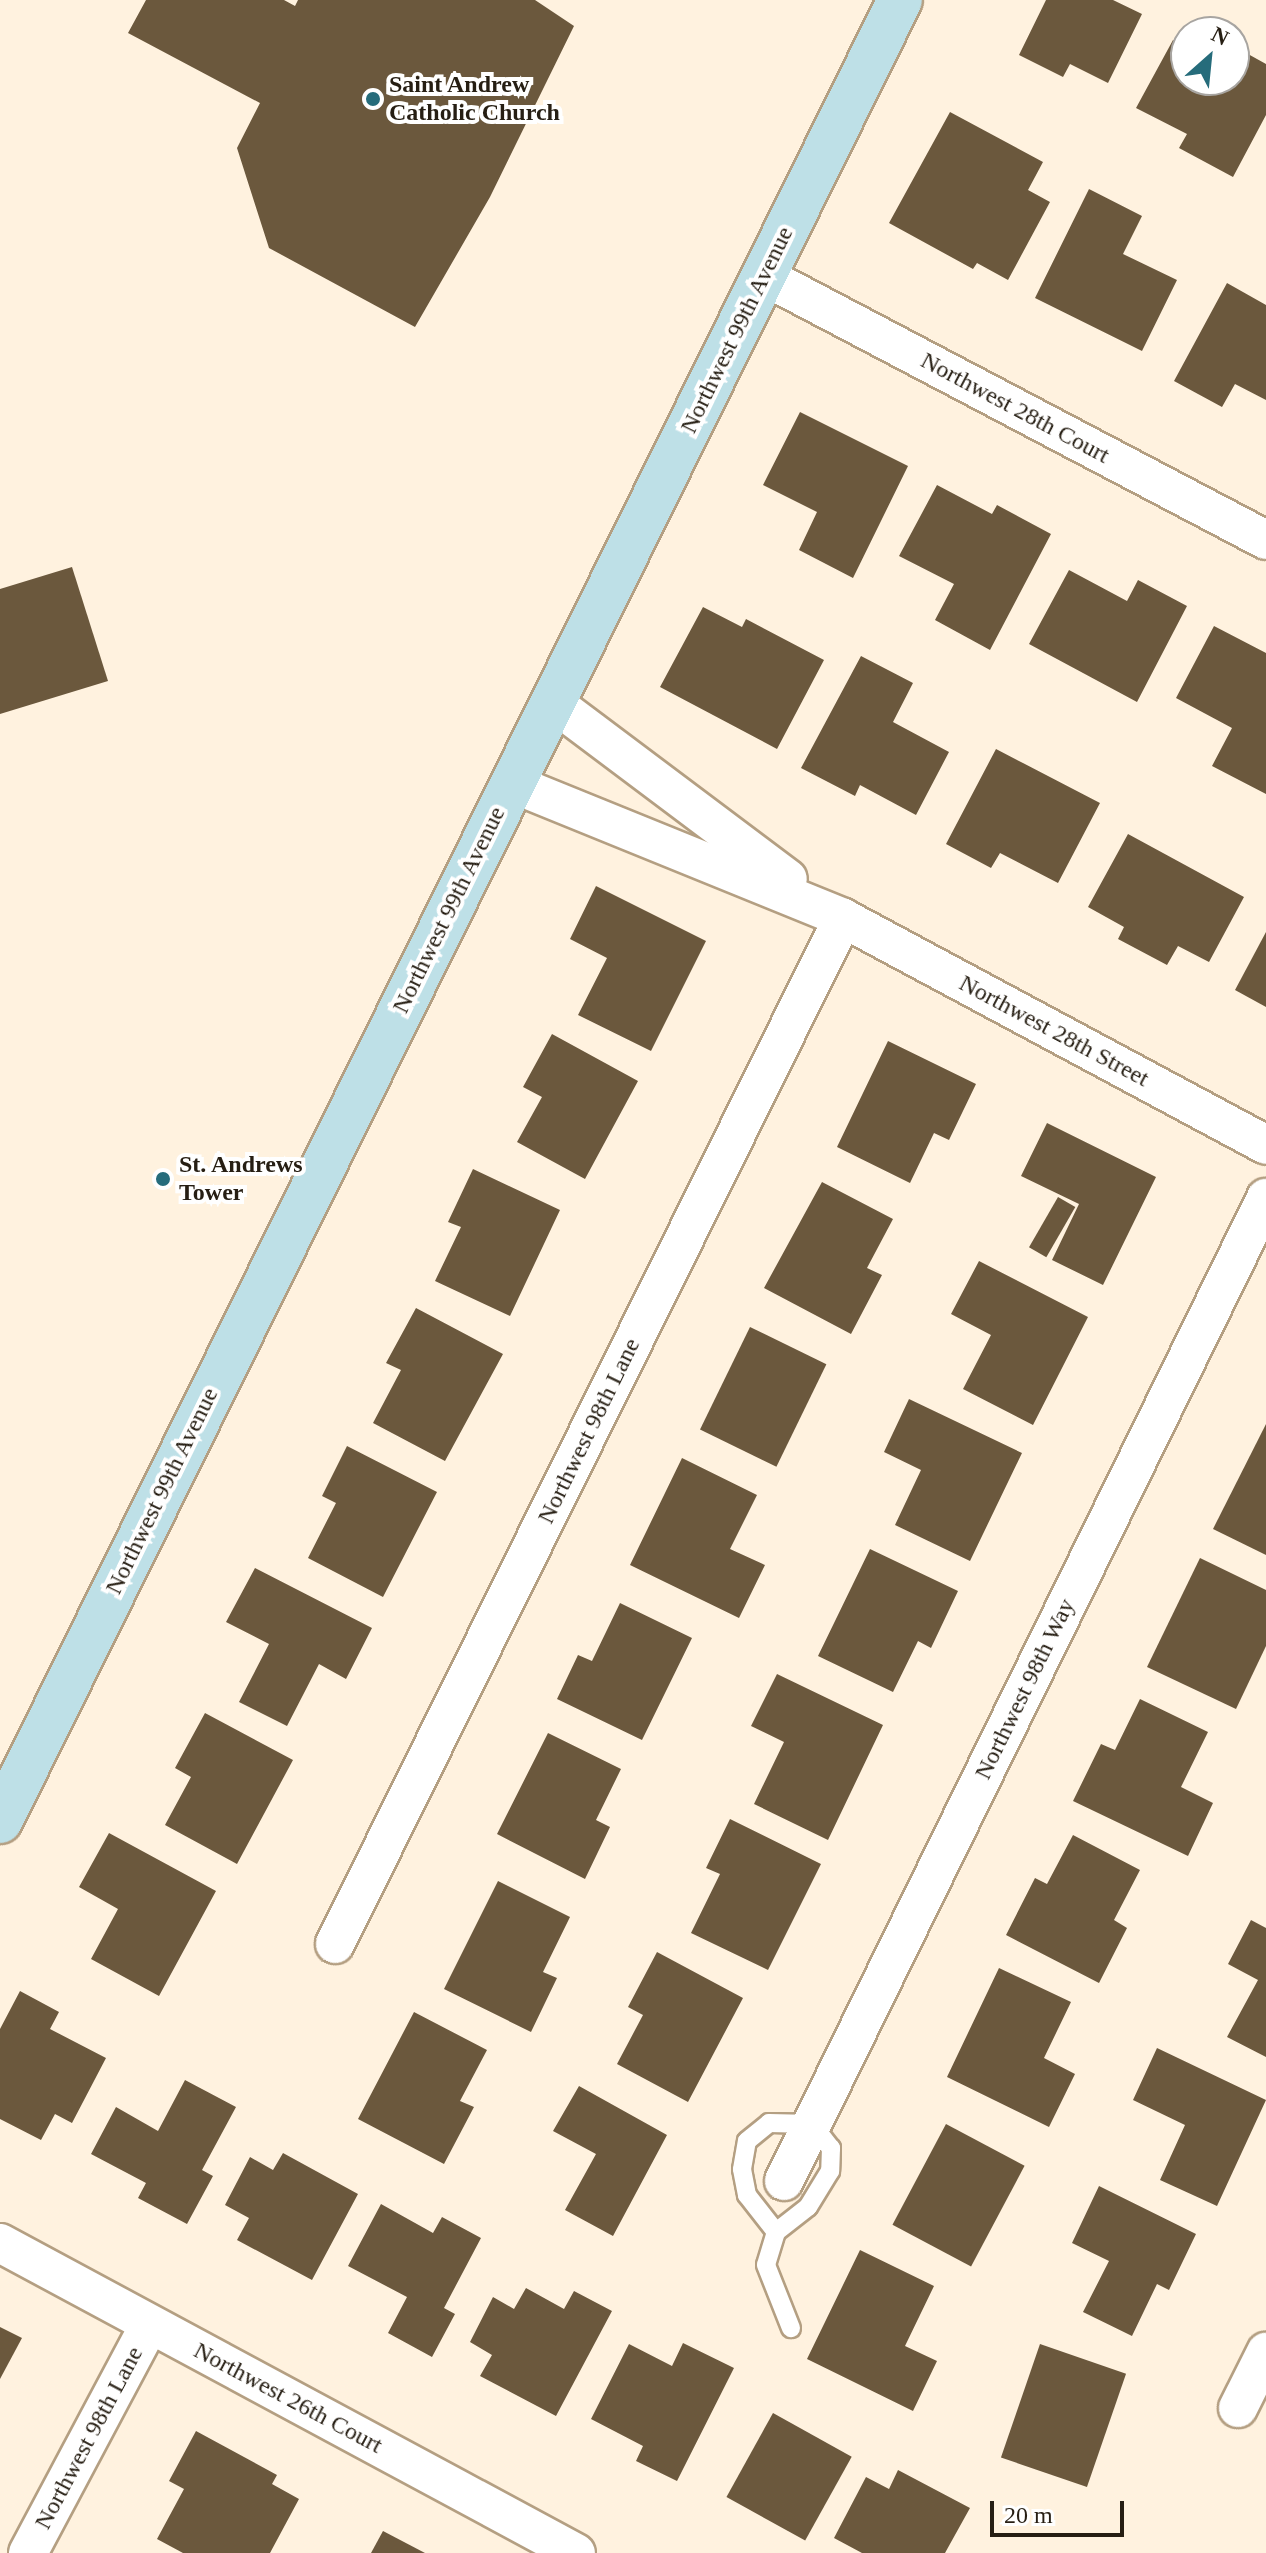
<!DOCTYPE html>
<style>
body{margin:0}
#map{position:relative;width:1266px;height:2553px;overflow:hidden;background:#fff2df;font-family:"Times New Roman",serif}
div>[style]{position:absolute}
.building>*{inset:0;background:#6b583d;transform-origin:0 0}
.roads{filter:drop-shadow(2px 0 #b49f82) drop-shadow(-2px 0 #b49f82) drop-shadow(0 2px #b49f82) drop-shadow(0 -2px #b49f82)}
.lane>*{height:18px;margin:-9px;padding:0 9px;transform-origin:9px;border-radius:9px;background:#fff}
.street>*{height:38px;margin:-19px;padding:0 19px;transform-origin:19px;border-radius:19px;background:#fff}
.secondary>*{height:44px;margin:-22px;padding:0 22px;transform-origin:22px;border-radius:22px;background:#bee0e7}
.dots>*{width:22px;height:22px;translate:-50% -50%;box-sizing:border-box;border:4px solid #fff;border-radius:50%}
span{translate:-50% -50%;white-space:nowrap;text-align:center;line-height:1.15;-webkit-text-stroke:8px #fff;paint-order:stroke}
.poi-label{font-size:24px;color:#261e13;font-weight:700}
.left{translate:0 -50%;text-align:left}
.street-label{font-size:24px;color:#261e13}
.north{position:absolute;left:1170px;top:16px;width:80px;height:80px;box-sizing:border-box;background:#fff;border:2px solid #a8a5a1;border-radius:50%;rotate:27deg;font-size:22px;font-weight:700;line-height:32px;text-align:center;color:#261e13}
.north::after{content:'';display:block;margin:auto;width:28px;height:36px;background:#266c7b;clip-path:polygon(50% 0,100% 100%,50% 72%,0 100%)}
.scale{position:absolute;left:990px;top:2501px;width:134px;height:36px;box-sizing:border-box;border:4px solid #261e13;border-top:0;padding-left:10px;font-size:24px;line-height:28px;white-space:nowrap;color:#261e13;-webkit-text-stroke:6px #fff;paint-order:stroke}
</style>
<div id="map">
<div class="building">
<i style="clip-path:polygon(146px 0,284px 0,295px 6px,298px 0,535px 0,574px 26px,490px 197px,415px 327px,269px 248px,237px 148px,260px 103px,128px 33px)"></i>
<i style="clip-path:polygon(1046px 0,1113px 0,1142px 14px,1108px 83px,1070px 64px,1063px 77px,1019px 55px)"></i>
<i style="clip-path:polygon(1173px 40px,1186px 47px,1186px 80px,1234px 80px,1239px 49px,1266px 64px,1266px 115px,1233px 177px,1179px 148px,1187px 134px,1136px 108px)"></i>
<i style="clip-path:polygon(950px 112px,1043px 162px,1028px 190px,1050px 202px,1008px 280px,977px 263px,973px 269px,889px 223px)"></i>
<i style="clip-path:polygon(1089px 189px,1142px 216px,1123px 254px,1177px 280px,1142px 351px,1035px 298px)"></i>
<i style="clip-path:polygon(1227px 283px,1266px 305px,1266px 400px,1235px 384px,1222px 407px,1174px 381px)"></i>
<i style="clip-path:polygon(800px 412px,908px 466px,853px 578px,799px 550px,817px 512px,763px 485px)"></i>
<i style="clip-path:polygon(937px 485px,992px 514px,997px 505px,1051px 534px,990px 650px,935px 620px,954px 584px,899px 556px)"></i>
<i style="clip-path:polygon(72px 567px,108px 681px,0 714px,0 589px)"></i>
<i style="clip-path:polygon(1069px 570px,1127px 601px,1138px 580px,1187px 606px,1137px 702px,1029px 644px)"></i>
<i style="clip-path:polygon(703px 607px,742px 627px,746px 619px,824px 660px,777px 749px,660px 687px)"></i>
<i style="clip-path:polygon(1214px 626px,1266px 653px,1266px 794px,1212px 766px,1232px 728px,1176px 698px)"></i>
<i style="clip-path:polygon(861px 656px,913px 683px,893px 722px,949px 752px,916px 815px,860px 785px,855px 796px,801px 768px)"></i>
<i style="clip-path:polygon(996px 749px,1100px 803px,1058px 883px,1000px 853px,991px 868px,946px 844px)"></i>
<i style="clip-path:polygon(1128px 834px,1244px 897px,1209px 962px,1178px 946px,1167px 965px,1118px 939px,1124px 927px,1088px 907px)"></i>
<i style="clip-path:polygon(596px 886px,706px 941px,651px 1051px,578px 1015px,607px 958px,570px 939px)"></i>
<i style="clip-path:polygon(1266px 932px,1266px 1007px,1235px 990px)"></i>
<i style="clip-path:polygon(552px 1034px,638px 1081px,585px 1179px,517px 1142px,542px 1097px,523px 1087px)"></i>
<i style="clip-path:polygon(888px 1041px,976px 1084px,949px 1140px,934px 1133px,910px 1183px,837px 1147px)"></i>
<i style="clip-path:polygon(1047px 1123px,1156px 1177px,1103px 1285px,1052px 1260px,1079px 1204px,1021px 1176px)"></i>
<i style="clip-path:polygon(473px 1169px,560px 1210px,510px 1316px,435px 1281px,461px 1227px,448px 1222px)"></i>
<i style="clip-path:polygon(822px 1182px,893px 1219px,867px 1268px,882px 1275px,851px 1334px,764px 1288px)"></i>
<i style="left:1058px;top:1197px;width:20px;height:58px;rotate:30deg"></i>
<i style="clip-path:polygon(979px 1261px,1088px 1317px,1033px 1425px,963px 1389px,991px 1335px,951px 1314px)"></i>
<i style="clip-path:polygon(416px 1308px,503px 1354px,445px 1461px,373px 1423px,401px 1370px,386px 1363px)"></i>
<i style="left:750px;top:1327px;width:85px;height:114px;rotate:26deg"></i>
<i style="clip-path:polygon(909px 1399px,1022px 1453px,970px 1561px,895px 1525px,921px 1470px,884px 1452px)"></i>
<i style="clip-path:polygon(1266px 1424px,1266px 1555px,1213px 1529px)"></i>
<i style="clip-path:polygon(347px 1446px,437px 1492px,383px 1597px,308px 1558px,336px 1503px,322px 1496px)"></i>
<i style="clip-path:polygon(682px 1458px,757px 1495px,730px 1549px,765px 1565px,739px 1618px,630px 1565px)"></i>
<i style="clip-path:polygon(870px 1549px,958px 1591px,931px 1648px,918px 1641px,893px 1692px,818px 1656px)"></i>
<i style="clip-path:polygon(1200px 1558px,1266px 1590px,1266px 1646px,1236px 1709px,1147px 1667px)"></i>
<i style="clip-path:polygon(255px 1568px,372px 1628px,346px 1679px,319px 1664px,287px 1726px,239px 1702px,269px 1644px,226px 1622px)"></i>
<i style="clip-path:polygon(620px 1603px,692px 1638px,642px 1740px,557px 1699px,578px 1655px,592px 1661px)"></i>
<i style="clip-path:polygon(777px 1674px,883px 1725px,828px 1840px,754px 1804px,784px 1742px,751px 1726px)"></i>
<i style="clip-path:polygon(1140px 1699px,1208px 1732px,1181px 1787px,1213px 1803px,1188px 1856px,1073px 1801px,1101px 1744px,1115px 1750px)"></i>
<i style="clip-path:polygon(205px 1713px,293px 1760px,237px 1864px,165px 1825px,191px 1777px,175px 1768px)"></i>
<i style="clip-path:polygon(548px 1733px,621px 1769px,596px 1820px,610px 1827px,585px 1879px,497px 1834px)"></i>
<i style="clip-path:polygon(730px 1819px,821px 1864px,768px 1970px,691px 1933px,720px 1874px,706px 1868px)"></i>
<i style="clip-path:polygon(109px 1833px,216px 1891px,159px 1996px,91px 1959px,118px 1909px,79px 1887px)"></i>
<i style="clip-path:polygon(1073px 1835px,1140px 1870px,1114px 1920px,1127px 1928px,1099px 1983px,1006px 1935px,1035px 1878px,1047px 1884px)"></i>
<i style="clip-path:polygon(498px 1881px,570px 1917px,543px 1972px,557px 1978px,531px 2032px,444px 1989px)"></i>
<i style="clip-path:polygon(1251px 1920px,1266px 1928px,1266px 2057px,1227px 2037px,1258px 1980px,1228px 1964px)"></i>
<i style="clip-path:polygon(657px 1952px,743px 1998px,688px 2102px,617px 2064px,643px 2015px,628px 2007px)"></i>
<i style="clip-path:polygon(999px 1968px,1071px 2002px,1044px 2058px,1075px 2074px,1049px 2127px,947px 2077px)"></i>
<i style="clip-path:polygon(20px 1991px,59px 2012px,50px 2029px,106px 2058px,72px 2123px,55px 2114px,41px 2140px,0 2119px,0 2029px)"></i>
<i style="clip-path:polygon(414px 2012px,487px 2050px,460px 2101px,474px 2107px,444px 2164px,358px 2119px)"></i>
<i style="clip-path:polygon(1157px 2048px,1266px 2100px,1217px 2206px,1160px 2180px,1185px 2125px,1133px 2100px)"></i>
<i style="clip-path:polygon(185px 2080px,236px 2107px,202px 2170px,213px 2176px,187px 2224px,138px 2198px,146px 2183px,91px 2154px,116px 2107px,158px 2131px)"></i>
<i style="clip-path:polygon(579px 2086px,667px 2135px,613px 2236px,565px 2210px,596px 2154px,553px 2131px)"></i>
<i style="left:946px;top:2124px;width:89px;height:114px;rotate:28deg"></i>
<i style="clip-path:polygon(283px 2153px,358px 2194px,312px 2280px,237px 2240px,249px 2218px,225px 2205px,250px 2157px,273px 2170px)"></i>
<i style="clip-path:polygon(1099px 2186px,1196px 2234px,1169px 2290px,1157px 2284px,1132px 2336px,1083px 2312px,1109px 2261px,1072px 2243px)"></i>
<i style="clip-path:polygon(381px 2204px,433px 2233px,442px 2217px,481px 2238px,444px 2308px,455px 2314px,432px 2357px,388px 2333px,407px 2297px,348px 2266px)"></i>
<i style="clip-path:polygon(860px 2250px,934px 2286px,905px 2346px,937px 2361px,913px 2411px,807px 2359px)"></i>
<i style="clip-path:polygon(526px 2288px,564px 2309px,574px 2291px,612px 2311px,556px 2416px,480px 2376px,492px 2355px,470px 2342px,493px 2297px,514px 2309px)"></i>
<i style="clip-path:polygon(0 2327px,22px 2338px,0 2379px)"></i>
<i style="clip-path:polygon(683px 2343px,734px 2368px,677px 2481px,636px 2461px,643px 2446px,591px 2419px,629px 2344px,672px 2366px)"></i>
<i style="left:1040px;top:2344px;width:91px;height:120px;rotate:19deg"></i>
<i style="left:773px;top:2413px;width:90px;height:96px;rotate:29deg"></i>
<i style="clip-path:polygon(196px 2431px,277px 2475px,272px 2484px,299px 2499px,270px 2553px,183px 2553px,157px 2539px,184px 2489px,169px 2481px)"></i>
<i style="clip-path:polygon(898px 2470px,970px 2508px,945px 2553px,862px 2553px,834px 2538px,866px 2477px,889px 2489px)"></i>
<i style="clip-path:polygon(383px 2531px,425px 2553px,371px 2553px)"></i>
</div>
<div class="roads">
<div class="lane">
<i style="left:776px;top:2232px;width:47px;rotate:-128.1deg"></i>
<i style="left:747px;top:2195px;width:26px;rotate:-101deg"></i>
<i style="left:742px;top:2169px;width:28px;rotate:-80deg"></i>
<i style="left:747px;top:2141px;width:28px;rotate:-39deg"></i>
<i style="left:769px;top:2123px;width:43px;rotate:1.3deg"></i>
<i style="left:812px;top:2124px;width:31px;rotate:52deg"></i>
<i style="left:831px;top:2148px;width:23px;rotate:92deg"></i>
<i style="left:830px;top:2171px;width:42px;rotate:121.4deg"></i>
<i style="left:808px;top:2207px;width:41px;rotate:142deg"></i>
<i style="left:776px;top:2232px;width:34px;rotate:107deg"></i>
<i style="left:766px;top:2265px;width:68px;rotate:68.4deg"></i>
</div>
<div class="street">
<i style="left:764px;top:276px;width:567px;rotate:27.74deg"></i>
<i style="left:551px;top:701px;width:296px;rotate:36.9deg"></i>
<i style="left:511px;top:783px;width:358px;rotate:22.1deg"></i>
<i style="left:843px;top:918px;width:480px;rotate:28.2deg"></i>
<i style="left:335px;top:1944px;width:1145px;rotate:-63.66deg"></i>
<i style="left:784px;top:2181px;width:1095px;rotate:-63.88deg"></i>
<i style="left:0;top:2243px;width:654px;rotate:28.29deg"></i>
<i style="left:1238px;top:2408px;width:63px;rotate:-63.4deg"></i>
<i style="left:28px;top:2553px;width:259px;rotate:-62deg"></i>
</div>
<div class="secondary">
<i style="left:0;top:1821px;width:2031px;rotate:-63.7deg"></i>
</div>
</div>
<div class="dots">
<i style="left:373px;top:99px;background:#266c7b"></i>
<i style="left:163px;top:1179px;background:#266c7b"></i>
</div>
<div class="poi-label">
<span class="left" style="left:389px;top:99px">Saint Andrew<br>Catholic Church</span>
<span class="left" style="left:179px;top:1179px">St. Andrews<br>Tower</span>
</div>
<div class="street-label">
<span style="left:737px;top:330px;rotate:-64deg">Northwest 99th Avenue</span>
<span style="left:1015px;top:408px;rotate:28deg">Northwest 28th Court</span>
<span style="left:449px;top:910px;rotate:-64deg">Northwest 99th Avenue</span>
<span style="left:1054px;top:1031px;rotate:28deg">Northwest 28th Street</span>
<span style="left:589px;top:1431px;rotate:-64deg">Northwest 98th Lane</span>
<span style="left:162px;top:1491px;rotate:-64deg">Northwest 99th Avenue</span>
<span style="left:1025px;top:1689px;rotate:-64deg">Northwest 98th Way</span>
<span style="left:288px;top:2398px;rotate:28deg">Northwest 26th Court</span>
<span style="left:89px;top:2438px;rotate:-62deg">Northwest 98th Lane</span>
</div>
<div class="north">N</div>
<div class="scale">20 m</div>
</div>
